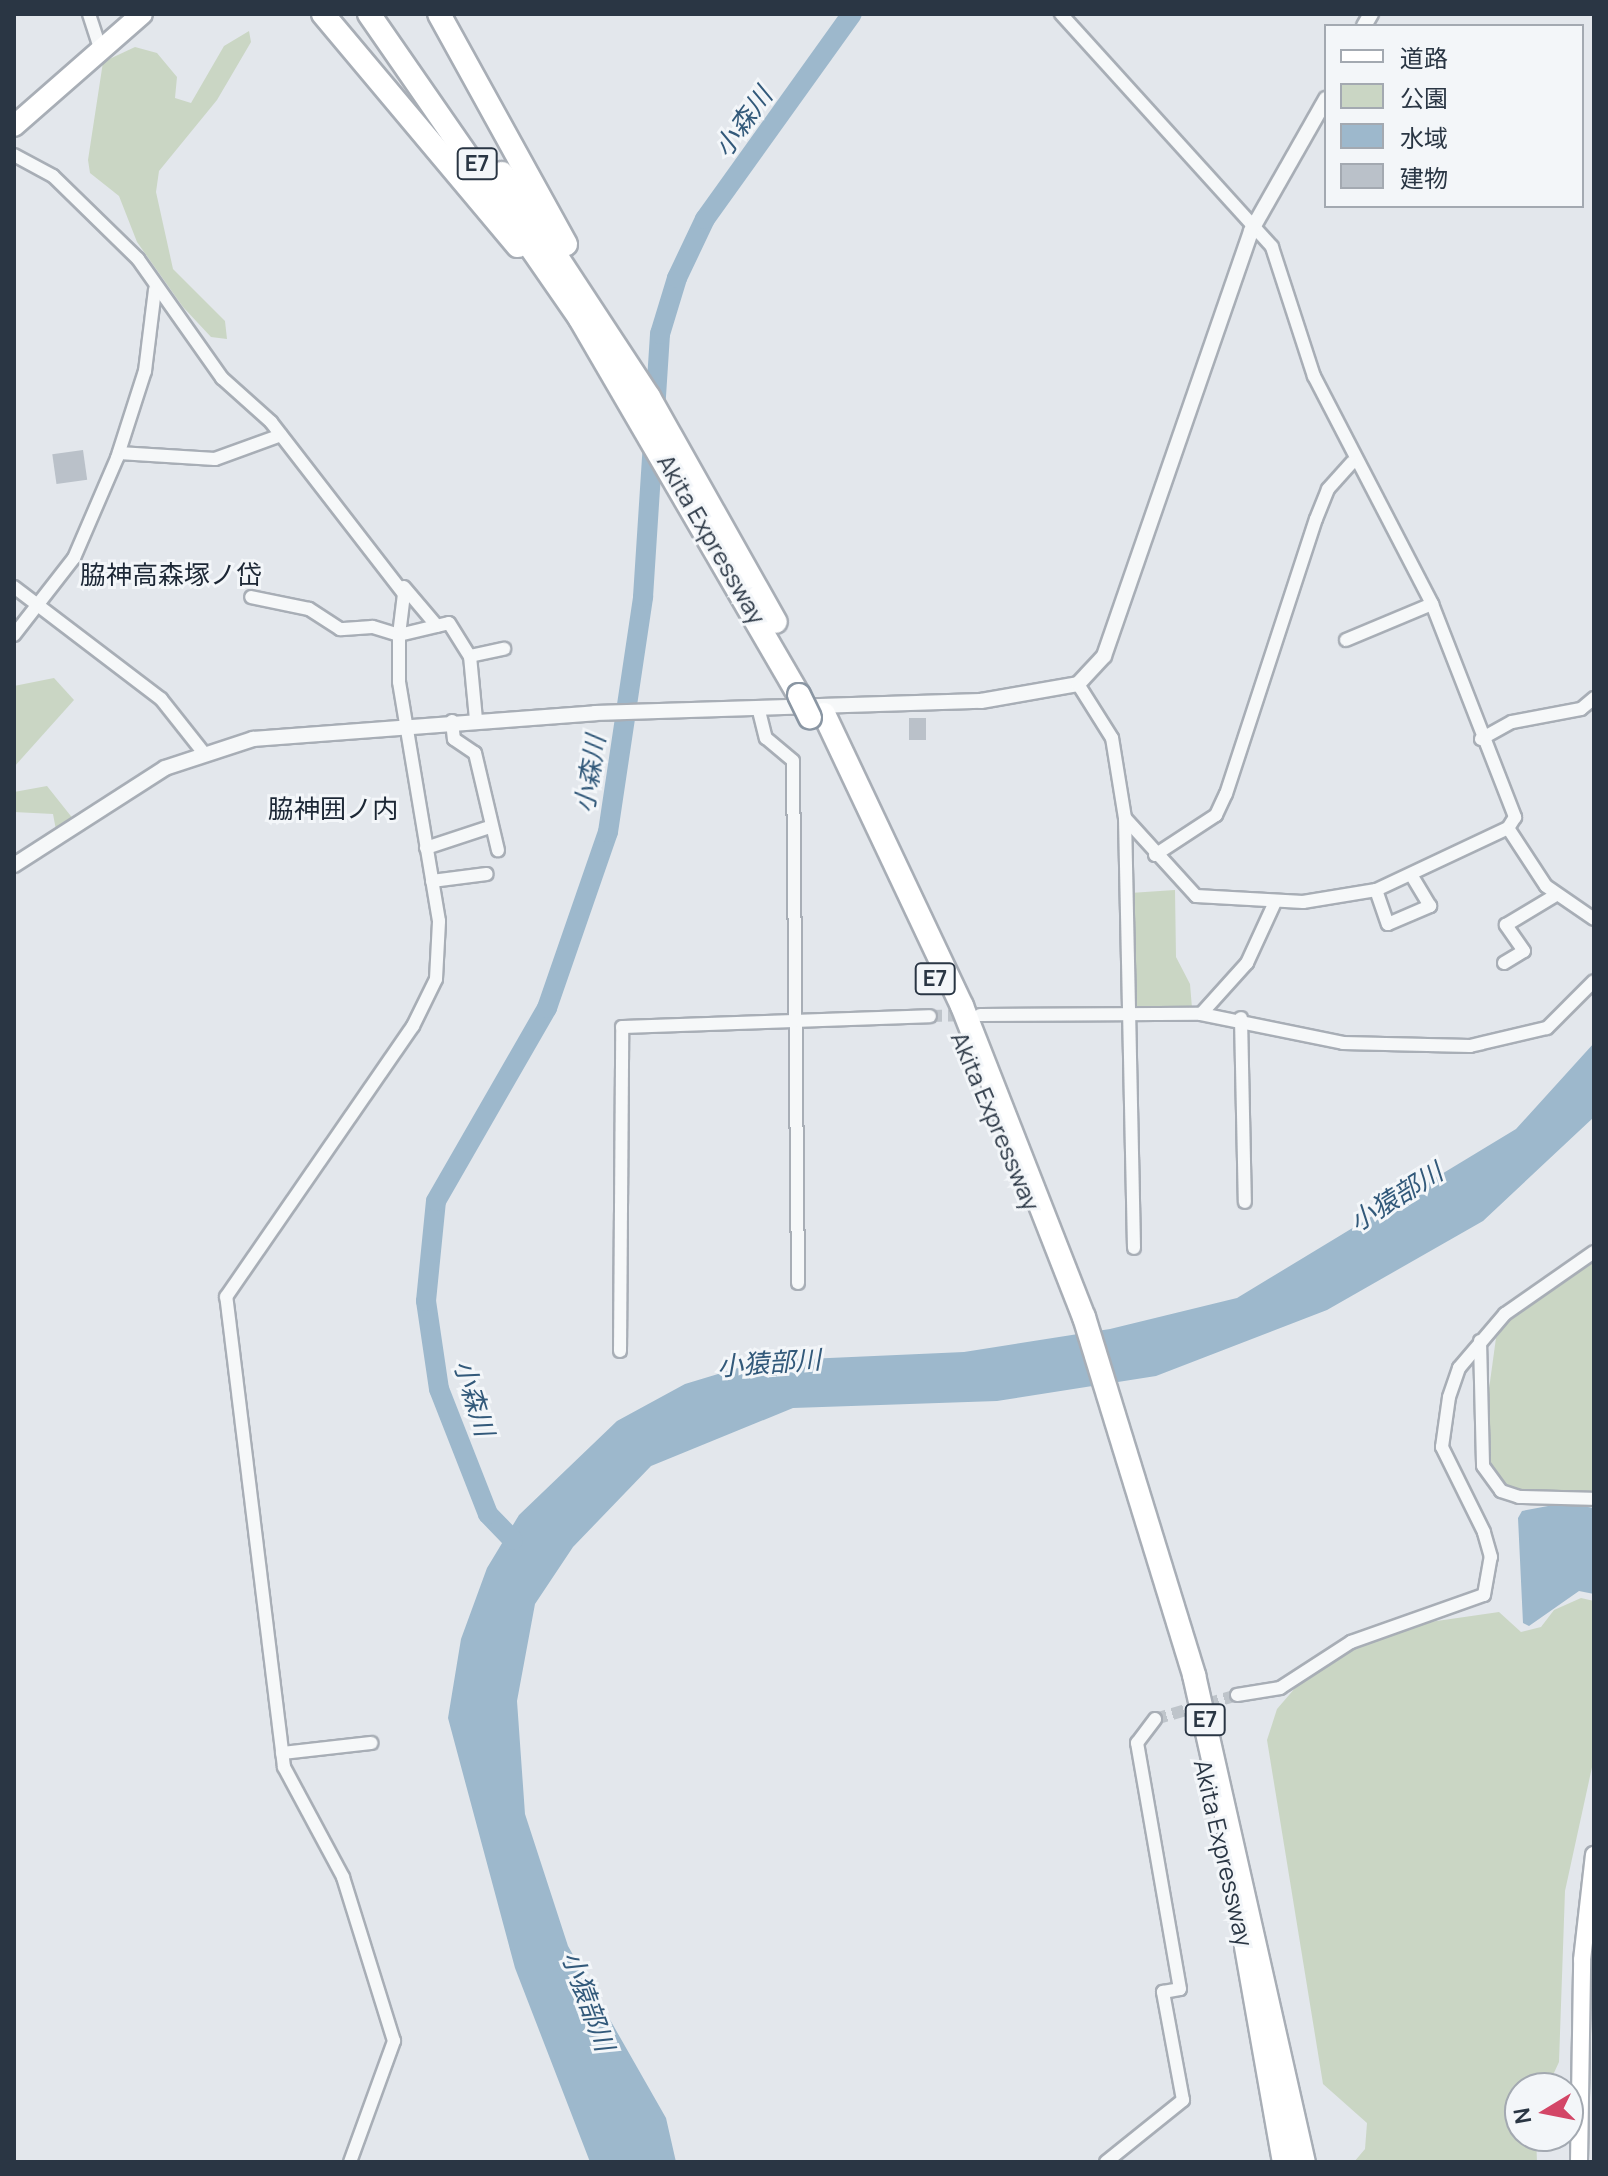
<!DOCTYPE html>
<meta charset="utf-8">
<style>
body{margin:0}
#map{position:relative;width:1608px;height:2176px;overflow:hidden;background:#e3e7ec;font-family:Manrope,"Noto Sans JP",sans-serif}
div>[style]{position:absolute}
.green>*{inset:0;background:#cad6c4}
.water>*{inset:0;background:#9db8cc}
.river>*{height:20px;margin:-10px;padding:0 10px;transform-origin:10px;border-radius:10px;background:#9db8cc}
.building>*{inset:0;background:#bac1c9;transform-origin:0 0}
.minor-tunnel>*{height:12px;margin-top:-6px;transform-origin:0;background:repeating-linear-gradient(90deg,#bec4ca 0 12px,transparent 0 18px)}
.roads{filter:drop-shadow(2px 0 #a8aeb6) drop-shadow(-2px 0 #a8aeb6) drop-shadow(0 2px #a8aeb6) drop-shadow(0 -2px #a8aeb6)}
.minor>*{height:12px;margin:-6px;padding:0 6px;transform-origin:6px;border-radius:6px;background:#f6f8f9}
.tertiary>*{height:14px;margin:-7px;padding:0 7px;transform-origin:7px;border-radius:7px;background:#f6f8f9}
.secondary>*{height:16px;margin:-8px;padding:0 8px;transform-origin:8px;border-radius:8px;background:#fff}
.trunk>*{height:20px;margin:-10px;padding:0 10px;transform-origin:10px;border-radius:10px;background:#fff}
.motorway>*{height:22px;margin:-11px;padding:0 11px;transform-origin:11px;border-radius:11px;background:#fff}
.bridges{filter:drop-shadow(2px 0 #8a96a3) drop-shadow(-2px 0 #8a96a3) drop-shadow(0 2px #8a96a3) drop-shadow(0 -2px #8a96a3)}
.motorway-bridge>*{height:22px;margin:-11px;padding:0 11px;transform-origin:11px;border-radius:11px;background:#fff}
span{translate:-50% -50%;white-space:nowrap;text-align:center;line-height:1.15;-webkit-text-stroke:6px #f3f6f9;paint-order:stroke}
.shield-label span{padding:2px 6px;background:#f3f6f9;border:2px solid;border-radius:6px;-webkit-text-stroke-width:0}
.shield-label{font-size:22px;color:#2a3644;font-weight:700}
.street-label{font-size:24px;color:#2a3644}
.water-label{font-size:26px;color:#32597a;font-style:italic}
.neighbourhood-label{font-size:26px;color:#1c2735}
.frame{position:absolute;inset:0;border:16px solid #2a3644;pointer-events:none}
.legend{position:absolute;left:1324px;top:24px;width:260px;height:184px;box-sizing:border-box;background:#f3f6f9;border:2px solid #a3a9b1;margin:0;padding:10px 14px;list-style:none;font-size:24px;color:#2a3644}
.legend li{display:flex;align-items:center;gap:16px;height:40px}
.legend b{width:40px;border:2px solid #a3a9b1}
.north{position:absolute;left:1504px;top:2072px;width:80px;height:80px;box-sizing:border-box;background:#f3f6f9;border:2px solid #a3a9b1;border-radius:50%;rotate:260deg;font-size:22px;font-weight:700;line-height:32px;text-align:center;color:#2a3644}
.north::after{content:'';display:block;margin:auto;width:28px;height:36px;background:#d34667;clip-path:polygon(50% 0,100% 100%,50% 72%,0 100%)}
</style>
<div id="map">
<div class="green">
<i style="clip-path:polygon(249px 31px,251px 42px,217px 100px,159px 171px,156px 192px,173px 269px,225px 321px,227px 339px,211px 337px,183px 307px,137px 242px,119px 196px,90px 173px,88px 160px,103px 62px,135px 47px,157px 53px,177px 77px,175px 98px,191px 103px,224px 46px)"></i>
<i style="clip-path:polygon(54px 678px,74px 700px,14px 767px,14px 686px)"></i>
<i style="clip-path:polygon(47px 786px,74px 820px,56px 830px,53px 814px,14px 812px,14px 792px)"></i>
<i style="clip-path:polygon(1175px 890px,1176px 957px,1190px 984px,1192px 1008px,1130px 1010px,1130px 893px)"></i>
<i style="clip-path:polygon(1594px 1259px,1594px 1493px,1522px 1493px,1503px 1486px,1487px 1465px,1482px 1440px,1496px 1338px,1513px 1316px)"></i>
<i style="clip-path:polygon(1581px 1598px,1594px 1601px,1594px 1758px,1565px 1891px,1559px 2062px,1547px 2088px,1520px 2088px,1520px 2136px,1536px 2136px,1537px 2162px,1354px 2162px,1365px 2149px,1367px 2123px,1323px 2084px,1267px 1740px,1277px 1709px,1308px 1673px,1402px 1626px,1499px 1612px,1521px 1632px,1541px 1627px,1554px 1610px)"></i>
</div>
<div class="water">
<i style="clip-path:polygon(1594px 1043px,1594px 1117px,1483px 1221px,1327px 1310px,1156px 1376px,997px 1401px,793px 1408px,651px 1466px,573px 1547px,535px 1604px,517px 1701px,525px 1814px,568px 1946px,666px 2118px,676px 2162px,590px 2162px,515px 1968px,448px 1718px,461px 1639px,487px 1568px,519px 1515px,617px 1421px,685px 1384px,761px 1361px,964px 1352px,1110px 1329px,1237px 1298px,1516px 1129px)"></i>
<i style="clip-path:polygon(1564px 1503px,1594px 1508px,1594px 1594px,1579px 1591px,1529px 1626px,1523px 1623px,1518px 1518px,1522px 1511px)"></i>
</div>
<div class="river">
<i style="left:513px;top:1540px;width:36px;rotate:-134deg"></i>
<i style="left:488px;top:1514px;width:134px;rotate:-111.4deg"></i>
<i style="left:439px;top:1389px;width:89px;rotate:-98.4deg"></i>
<i style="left:426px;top:1301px;width:100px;rotate:-84.3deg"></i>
<i style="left:436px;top:1201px;width:223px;rotate:-60.1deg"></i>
<i style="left:547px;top:1008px;width:186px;rotate:-70.9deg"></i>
<i style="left:608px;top:832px;width:238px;rotate:-81.5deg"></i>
<i style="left:643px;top:597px;width:264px;rotate:-86.3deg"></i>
<i style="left:660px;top:334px;width:59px;rotate:-73.1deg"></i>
<i style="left:677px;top:278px;width:65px;rotate:-64.6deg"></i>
<i style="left:705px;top:219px;width:252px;rotate:-54.4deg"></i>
</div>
<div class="building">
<i style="left:83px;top:450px;width:30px;height:31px;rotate:82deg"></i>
<i style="left:909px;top:718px;width:17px;height:22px"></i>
</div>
<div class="minor-tunnel">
<i style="left:930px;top:1016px;width:41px;rotate:-1.4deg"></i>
<i style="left:1155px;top:1719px;width:85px;rotate:-16.3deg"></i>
</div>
<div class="roads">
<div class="minor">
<i style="left:89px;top:14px;width:33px;rotate:72deg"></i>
<i style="left:1061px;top:14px;width:314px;rotate:47.8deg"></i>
<i style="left:1272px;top:247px;width:136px;rotate:72deg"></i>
<i style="left:1314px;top:376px;width:257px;rotate:62.6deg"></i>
<i style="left:1432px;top:604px;width:229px;rotate:68.7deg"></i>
<i style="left:1515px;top:817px;width:13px;rotate:122deg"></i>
<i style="left:1508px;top:828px;width:146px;rotate:154.8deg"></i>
<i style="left:1376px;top:890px;width:74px;rotate:170.7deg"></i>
<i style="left:1303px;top:902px;width:107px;rotate:-176.8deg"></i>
<i style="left:1196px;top:896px;width:105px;rotate:-132.3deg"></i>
<i style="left:1125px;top:818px;width:81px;rotate:-99.2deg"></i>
<i style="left:1112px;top:738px;width:64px;rotate:-122.2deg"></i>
<i style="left:14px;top:155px;width:44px;rotate:28.3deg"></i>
<i style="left:53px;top:176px;width:119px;rotate:44.3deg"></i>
<i style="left:138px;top:259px;width:146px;rotate:54.8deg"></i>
<i style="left:222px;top:378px;width:66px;rotate:41.9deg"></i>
<i style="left:271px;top:422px;width:217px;rotate:52.3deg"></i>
<i style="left:404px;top:594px;width:41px;rotate:97deg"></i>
<i style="left:399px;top:635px;width:28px;rotate:-163deg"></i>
<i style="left:372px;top:627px;width:32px;rotate:176deg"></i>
<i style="left:340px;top:629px;width:37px;rotate:-147deg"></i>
<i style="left:309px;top:609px;width:59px;rotate:-168.3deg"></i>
<i style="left:119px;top:453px;width:96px;rotate:3.6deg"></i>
<i style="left:215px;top:459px;width:70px;rotate:-20deg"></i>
<i style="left:14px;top:587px;width:185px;rotate:37.3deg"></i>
<i style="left:161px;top:699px;width:68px;rotate:51.6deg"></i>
<i style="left:404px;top:587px;width:51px;rotate:49.8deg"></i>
<i style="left:14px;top:635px;width:98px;rotate:-52.1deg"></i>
<i style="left:74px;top:558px;width:109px;rotate:-66.7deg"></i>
<i style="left:117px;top:458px;width:91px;rotate:-72.2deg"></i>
<i style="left:145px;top:371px;width:82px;rotate:-83deg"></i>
<i style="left:1346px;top:640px;width:93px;rotate:-22.7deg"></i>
<i style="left:470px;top:656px;width:64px;rotate:84.6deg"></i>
<i style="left:758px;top:707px;width:32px;rotate:76deg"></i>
<i style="left:766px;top:738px;width:35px;rotate:40deg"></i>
<i style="left:793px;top:761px;width:522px;rotate:89.45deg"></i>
<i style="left:452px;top:721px;width:18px;rotate:84deg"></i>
<i style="left:454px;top:739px;width:25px;rotate:34deg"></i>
<i style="left:475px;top:753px;width:100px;rotate:76.7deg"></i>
<i style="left:1481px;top:739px;width:35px;rotate:-29deg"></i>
<i style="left:1512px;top:722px;width:70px;rotate:-10.7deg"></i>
<i style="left:1581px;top:709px;width:17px;rotate:-40deg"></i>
<i style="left:1125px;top:818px;width:430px;rotate:88.8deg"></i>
<i style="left:1508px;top:828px;width:69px;rotate:56.8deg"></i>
<i style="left:1546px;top:886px;width:58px;rotate:34.5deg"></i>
<i style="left:426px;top:848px;width:67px;rotate:-18.2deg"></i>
<i style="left:1155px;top:855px;width:73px;rotate:-33.3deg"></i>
<i style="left:1216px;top:815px;width:23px;rotate:-65deg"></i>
<i style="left:1226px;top:794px;width:289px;rotate:-71.9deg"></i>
<i style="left:1316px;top:519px;width:32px;rotate:-68deg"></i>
<i style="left:1328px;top:489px;width:36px;rotate:-48deg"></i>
<i style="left:432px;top:881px;width:55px;rotate:-7.3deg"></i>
<i style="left:1376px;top:890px;width:36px;rotate:71deg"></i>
<i style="left:1388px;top:924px;width:46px;rotate:-23.2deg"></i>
<i style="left:1430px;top:906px;width:35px;rotate:-121deg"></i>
<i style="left:1504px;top:963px;width:23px;rotate:-31deg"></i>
<i style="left:1524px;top:951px;width:32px;rotate:-125deg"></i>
<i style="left:1506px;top:925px;width:58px;rotate:-31deg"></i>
<i style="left:1201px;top:1014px;width:69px;rotate:-48deg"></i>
<i style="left:1247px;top:963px;width:67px;rotate:-65.3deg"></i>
<i style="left:980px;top:1015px;width:221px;rotate:-0.3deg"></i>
<i style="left:1201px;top:1014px;width:145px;rotate:11.5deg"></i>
<i style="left:1343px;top:1043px;width:127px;rotate:1.4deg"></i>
<i style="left:1470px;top:1046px;width:79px;rotate:-13.2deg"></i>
<i style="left:1547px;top:1028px;width:66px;rotate:-45deg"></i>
<i style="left:1241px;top:1018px;width:184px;rotate:88.8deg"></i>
<i style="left:1480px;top:1341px;width:125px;rotate:88.6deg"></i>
<i style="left:1483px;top:1466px;width:31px;rotate:54deg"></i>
<i style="left:1501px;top:1491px;width:19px;rotate:18deg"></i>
<i style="left:1519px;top:1497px;width:75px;rotate:1.5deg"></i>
<i style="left:620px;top:1351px;width:324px;rotate:-89.6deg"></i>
<i style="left:622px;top:1027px;width:308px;rotate:-2deg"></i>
<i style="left:1237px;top:1695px;width:44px;rotate:-9.2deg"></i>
<i style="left:1280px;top:1688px;width:85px;rotate:-32.9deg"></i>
<i style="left:1351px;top:1642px;width:141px;rotate:-19.5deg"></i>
<i style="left:1484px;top:1595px;width:39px;rotate:-80deg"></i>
<i style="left:1491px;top:1557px;width:26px;rotate:-106deg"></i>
<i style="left:1484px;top:1532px;width:95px;rotate:-116.3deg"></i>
<i style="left:1442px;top:1447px;width:50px;rotate:-82deg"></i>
<i style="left:1449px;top:1397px;width:31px;rotate:-71deg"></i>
<i style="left:1459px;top:1368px;width:71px;rotate:-49.6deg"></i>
<i style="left:1505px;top:1314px;width:108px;rotate:-34.9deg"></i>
<i style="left:282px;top:1753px;width:90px;rotate:-6.4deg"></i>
<i style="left:350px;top:2162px;width:129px;rotate:-70deg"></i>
<i style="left:394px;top:2041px;width:172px;rotate:-107.3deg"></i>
<i style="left:343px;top:1877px;width:125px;rotate:-118.2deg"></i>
<i style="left:284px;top:1767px;width:474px;rotate:-97deg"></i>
<i style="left:226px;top:1297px;width:329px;rotate:-55.4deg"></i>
<i style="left:413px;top:1026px;width:52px;rotate:-63.9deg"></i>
<i style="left:436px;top:979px;width:58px;rotate:-87deg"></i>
<i style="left:439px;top:921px;width:242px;rotate:-99.5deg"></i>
<i style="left:399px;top:682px;width:47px;rotate:-90deg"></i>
<i style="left:399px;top:635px;width:51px;rotate:-13.5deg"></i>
<i style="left:449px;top:623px;width:39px;rotate:58deg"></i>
<i style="left:470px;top:656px;width:35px;rotate:-12deg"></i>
<i style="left:1106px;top:2162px;width:99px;rotate:-38.8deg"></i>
<i style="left:1183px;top:2100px;width:110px;rotate:-100.5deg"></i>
<i style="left:1163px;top:1992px;width:17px;rotate:-10deg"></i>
<i style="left:1180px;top:1989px;width:250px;rotate:-99.9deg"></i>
<i style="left:1137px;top:1743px;width:30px;rotate:-53deg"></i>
</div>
<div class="tertiary">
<i style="left:1364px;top:26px;width:14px;rotate:-60deg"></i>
<i style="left:14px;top:865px;width:179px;rotate:-32.7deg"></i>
<i style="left:165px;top:768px;width:93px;rotate:-18.2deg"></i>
<i style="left:253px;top:739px;width:343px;rotate:-4.3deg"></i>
<i style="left:595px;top:713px;width:386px;rotate:-1.8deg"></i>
<i style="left:981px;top:701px;width:98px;rotate:-9.9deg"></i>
<i style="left:1078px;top:684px;width:38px;rotate:-47deg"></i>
<i style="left:1104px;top:656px;width:450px;rotate:-70.9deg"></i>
<i style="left:1251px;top:231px;width:152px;rotate:-60.4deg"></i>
</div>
<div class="secondary">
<i style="left:1579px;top:2162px;width:202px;rotate:-89.1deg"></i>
<i style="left:1582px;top:1960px;width:106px;rotate:-83.5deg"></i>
</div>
<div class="trunk">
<i style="left:14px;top:126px;width:170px;rotate:-41.2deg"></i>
</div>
<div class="motorway">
<i style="left:323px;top:14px;width:303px;rotate:50deg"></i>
<i style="left:369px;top:14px;width:371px;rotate:55.3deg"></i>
<i style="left:580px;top:319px;width:435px;rotate:59.8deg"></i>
<i style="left:439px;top:14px;width:263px;rotate:61.1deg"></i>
<i style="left:502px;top:173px;width:268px;rotate:56.7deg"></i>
<i style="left:649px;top:397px;width:258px;rotate:60.6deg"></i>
<i style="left:824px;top:714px;width:323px;rotate:64.7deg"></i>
<i style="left:962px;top:1006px;width:334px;rotate:68.6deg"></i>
<i style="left:1084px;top:1317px;width:375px;rotate:72.9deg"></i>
<i style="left:1194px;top:1675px;width:499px;rotate:77.3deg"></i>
<i style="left:1246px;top:1947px;width:218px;rotate:80deg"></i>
</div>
</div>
<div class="bridges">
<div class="motorway-bridge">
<i style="left:799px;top:695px;width:25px;rotate:64deg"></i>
</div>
</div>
<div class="shield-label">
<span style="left:477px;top:164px">E7</span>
<span style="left:935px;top:979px">E7</span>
<span style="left:1205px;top:1720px">E7</span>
</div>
<div class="street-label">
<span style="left:712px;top:539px;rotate:60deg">Akita Expressway</span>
<span style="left:996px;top:1121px;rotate:67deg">Akita Expressway</span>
<span style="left:1224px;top:1853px;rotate:77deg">Akita Expressway</span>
</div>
<div class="water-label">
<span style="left:743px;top:122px;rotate:-54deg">小森川</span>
<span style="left:590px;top:774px;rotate:-81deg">小森川</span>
<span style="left:1396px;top:1197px;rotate:-32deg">小猿部川</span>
<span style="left:769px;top:1363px;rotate:-4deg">小猿部川</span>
<span style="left:474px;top:1398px;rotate:73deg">小森川</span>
<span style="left:588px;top:2001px;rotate:70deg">小猿部川</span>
</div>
<div class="neighbourhood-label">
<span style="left:171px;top:575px">脇神高森塚ノ岱</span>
<span style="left:333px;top:809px">脇神囲ノ内</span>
</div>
<div class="frame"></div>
<ul class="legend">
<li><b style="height:10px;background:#fff"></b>道路</li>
<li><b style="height:22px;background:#cad6c4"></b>公園</li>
<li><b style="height:22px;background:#9db8cc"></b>水域</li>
<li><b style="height:22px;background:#bac1c9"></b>建物</li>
</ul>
<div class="north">N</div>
</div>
